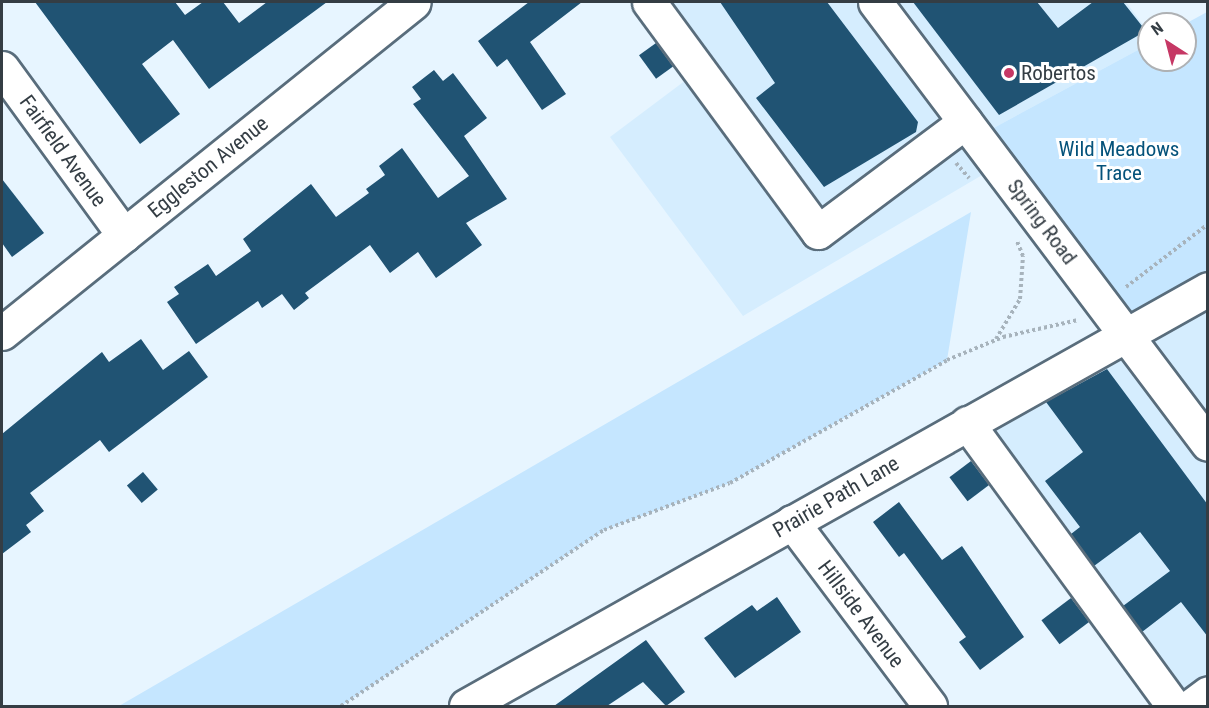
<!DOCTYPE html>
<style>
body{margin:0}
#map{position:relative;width:1209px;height:708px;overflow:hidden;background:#e7f5ff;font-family:"Roboto Condensed",sans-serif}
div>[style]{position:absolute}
.built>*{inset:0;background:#d5edfe}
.green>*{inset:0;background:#c5e6ff}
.building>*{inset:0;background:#205373;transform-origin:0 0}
.path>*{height:4px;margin-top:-2px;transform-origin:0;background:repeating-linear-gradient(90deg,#a7b3bc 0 3px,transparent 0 6px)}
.roads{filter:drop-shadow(2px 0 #596d7c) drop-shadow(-2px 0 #596d7c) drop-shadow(0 2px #596d7c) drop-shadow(0 -2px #596d7c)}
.minor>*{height:33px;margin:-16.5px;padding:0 16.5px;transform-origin:16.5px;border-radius:16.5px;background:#fff}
.dots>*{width:16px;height:16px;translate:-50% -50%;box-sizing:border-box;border:3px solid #fff;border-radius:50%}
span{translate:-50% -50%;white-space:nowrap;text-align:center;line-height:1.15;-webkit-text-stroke:6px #fff;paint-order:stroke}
.poi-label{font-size:21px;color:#343d44}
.left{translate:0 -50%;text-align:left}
.park-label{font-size:21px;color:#04527a}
.street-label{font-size:21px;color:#343d44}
.frame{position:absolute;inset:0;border:3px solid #343d44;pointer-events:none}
.north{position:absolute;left:1137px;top:12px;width:60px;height:60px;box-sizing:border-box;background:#fff;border:2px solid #aeb1b4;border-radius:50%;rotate:324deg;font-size:16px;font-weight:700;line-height:24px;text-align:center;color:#343d44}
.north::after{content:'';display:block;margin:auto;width:21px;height:27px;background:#c63865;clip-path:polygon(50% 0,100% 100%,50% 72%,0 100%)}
</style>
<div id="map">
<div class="built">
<i style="clip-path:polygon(660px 2px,860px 2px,989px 171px,743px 316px,610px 137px,706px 65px)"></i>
<i style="clip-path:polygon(892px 2px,1126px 2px,1149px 33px,1149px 44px,988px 131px)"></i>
<i style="clip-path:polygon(1207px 304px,1207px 706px,1169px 706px,970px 432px)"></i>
</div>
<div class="green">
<i style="clip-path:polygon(1207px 12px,1207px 304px,1142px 342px,988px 131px,1149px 44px,1149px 60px,1185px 60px,1185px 24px)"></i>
<i style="clip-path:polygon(971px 212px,947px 360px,730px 483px,604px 530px,341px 706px,119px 706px)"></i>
</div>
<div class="building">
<i style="clip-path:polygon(35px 2px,175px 2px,185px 15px,203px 2px,223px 2px,239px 23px,267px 2px,327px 2px,209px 89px,173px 40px,142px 64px,180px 114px,140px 144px)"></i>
<i style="clip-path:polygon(529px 2px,582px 2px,530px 42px,566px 94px,542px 110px,507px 59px,497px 67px,478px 41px)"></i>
<i style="clip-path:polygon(720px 2px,827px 2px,918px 122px,916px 132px,824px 187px,756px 98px,775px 83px)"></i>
<i style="clip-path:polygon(913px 2px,1037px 2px,1058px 28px,1093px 2px,1123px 2px,1146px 31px,999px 115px)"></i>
<i style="left:656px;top:43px;width:29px;height:21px;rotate:54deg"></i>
<i style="clip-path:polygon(434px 70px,443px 81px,453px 73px,487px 118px,464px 136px,507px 199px,466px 223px,482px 245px,436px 278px,418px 252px,390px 273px,370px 245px,305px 293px,309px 298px,294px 310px,282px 294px,262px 308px,258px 301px,196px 344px,167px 302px,179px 294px,174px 287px,208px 264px,216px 276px,251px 251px,243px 239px,311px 184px,336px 217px,369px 193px,366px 189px,385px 175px,379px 166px,402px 148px,438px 198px,469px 176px,413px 104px,421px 99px,412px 87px)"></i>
<i style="clip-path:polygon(2px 179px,44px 233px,12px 257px,2px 243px)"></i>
<i style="clip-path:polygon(141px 339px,163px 370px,189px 351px,208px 377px,109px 452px,100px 440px,30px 493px,44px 511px,26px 525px,31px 532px,2px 554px,2px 434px,102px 352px,109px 362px)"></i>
<i style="clip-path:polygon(1107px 369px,1208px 505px,1208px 637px,1181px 602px,1142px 632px,1123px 606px,1170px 571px,1140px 532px,1094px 566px,1071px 534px,1080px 527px,1045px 481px,1083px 452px,1046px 402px)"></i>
<i style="left:971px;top:461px;width:30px;height:27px;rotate:53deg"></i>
<i style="left:143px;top:472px;width:23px;height:21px;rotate:50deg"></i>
<i style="clip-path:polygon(899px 502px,942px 560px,962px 546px,1024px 637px,980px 670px,959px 642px,966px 637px,904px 553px,899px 557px,873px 522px)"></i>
<i style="clip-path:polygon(777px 597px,801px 632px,735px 678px,704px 638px,752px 605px,757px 611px)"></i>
<i style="left:1071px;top:598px;width:30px;height:37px;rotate:53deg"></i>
<i style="clip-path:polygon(646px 640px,685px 692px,666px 706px,643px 682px,607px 706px,554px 706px)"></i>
</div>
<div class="path">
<i style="left:956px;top:163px;width:20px;rotate:49deg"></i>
<i style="left:1126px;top:287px;width:103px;rotate:-37.5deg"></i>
<i style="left:996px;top:339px;width:47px;rotate:-59deg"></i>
<i style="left:1020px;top:299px;width:43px;rotate:-86deg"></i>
<i style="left:1023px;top:256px;width:16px;rotate:-112deg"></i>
<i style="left:341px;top:706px;width:316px;rotate:-33.8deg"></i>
<i style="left:604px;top:530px;width:134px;rotate:-20.5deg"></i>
<i style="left:730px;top:483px;width:249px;rotate:-29.5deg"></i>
<i style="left:947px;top:360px;width:61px;rotate:-22.3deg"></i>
<i style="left:1003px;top:337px;width:77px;rotate:-12.8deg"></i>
</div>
<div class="roads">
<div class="minor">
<i style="left:649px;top:2px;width:285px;rotate:53.7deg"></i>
<i style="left:818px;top:232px;width:184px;rotate:-36.8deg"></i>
<i style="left:875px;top:2px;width:553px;rotate:53.01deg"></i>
<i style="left:2px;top:68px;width:207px;rotate:53.9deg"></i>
<i style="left:2px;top:333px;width:528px;rotate:-38.78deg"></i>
<i style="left:967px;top:423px;width:350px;rotate:53.9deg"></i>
<i style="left:792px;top:522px;width:230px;rotate:53.1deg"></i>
<i style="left:466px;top:706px;width:851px;rotate:-29.34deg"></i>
<i style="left:1191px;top:706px;width:21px;rotate:-37deg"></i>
</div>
</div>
<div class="dots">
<i style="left:1009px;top:73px;background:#c63865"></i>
</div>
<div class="poi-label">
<span class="left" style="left:1021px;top:73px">Robertos</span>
</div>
<div class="park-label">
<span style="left:1119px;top:161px">Wild Meadows<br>Trace</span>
</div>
<div class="street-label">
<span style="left:63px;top:151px;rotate:54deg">Fairfield Avenue</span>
<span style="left:208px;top:167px;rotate:-39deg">Eggleston Avenue</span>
<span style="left:1042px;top:222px;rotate:53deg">Spring Road</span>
<span style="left:836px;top:497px;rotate:-30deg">Prairie Path Lane</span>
<span style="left:861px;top:614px;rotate:53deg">Hillside Avenue</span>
</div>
<div class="frame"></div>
<div class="north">N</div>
</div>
